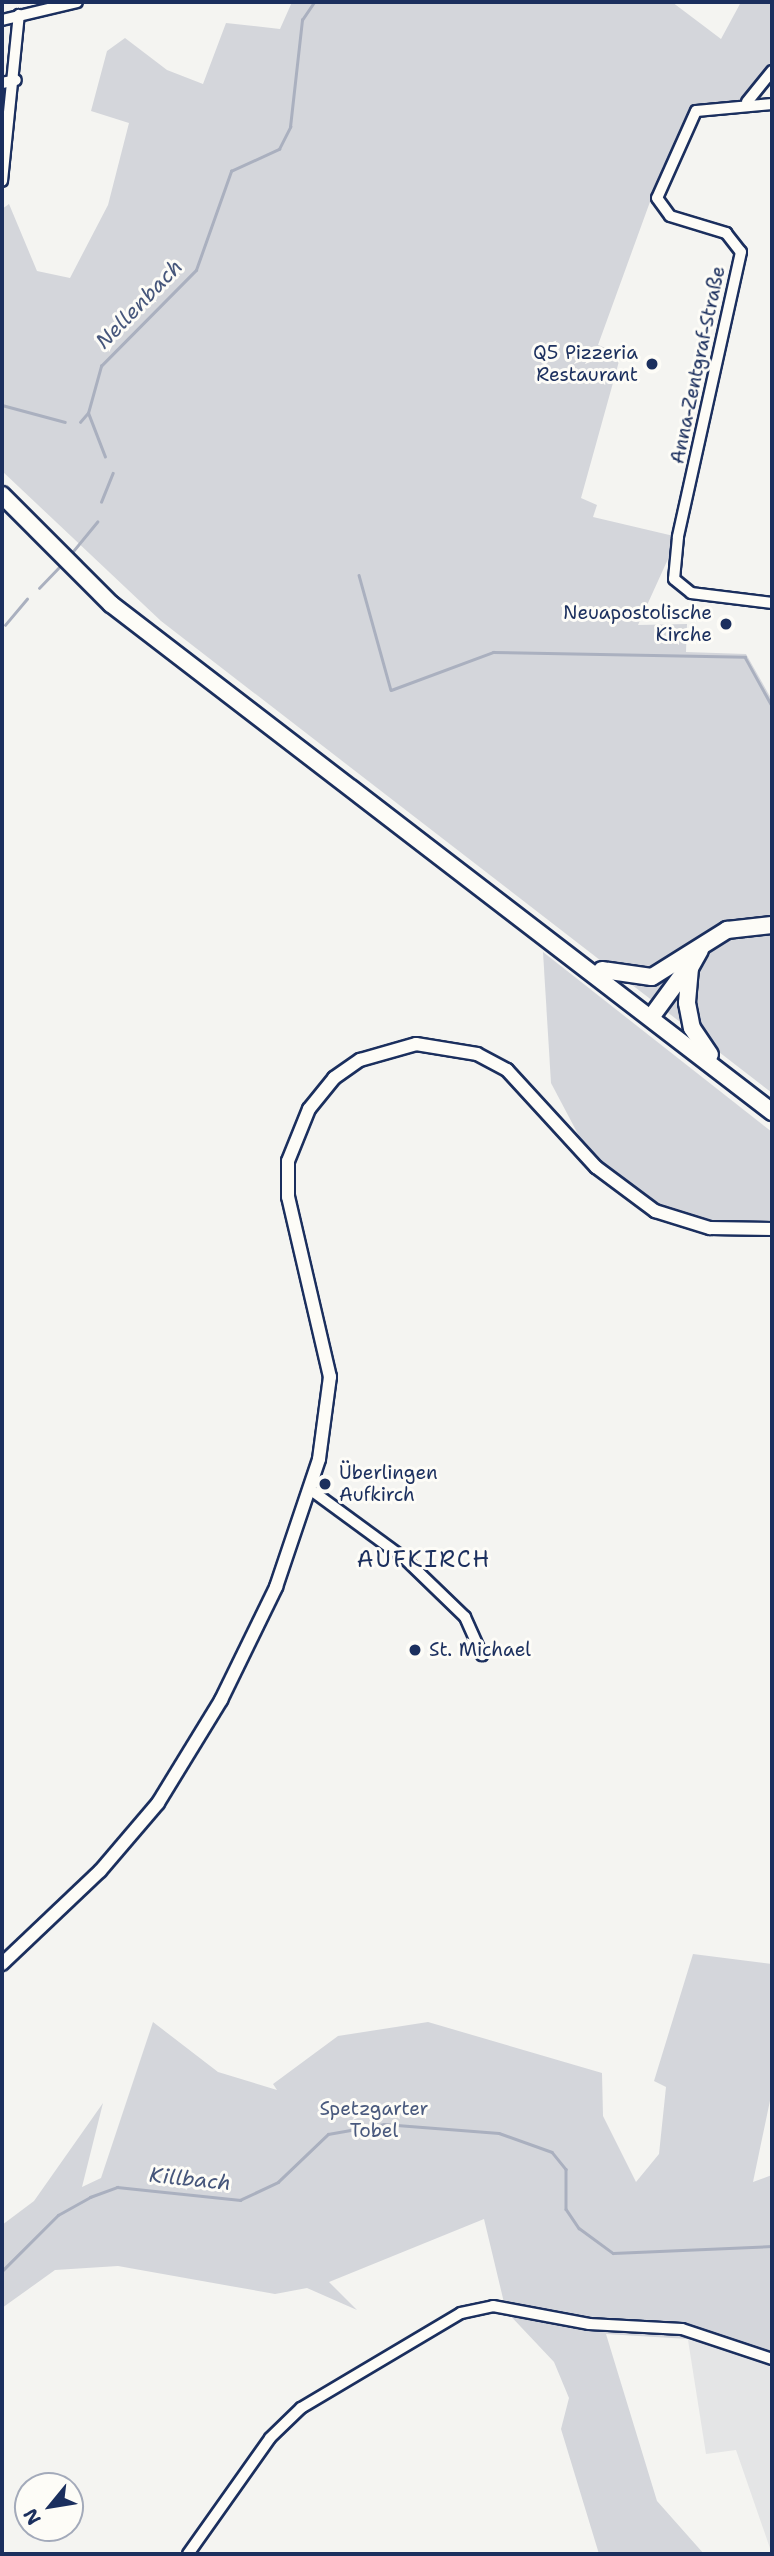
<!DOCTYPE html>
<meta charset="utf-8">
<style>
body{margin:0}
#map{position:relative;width:774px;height:2556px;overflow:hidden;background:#f4f4f1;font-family:"Shantell Sans",sans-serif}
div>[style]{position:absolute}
.built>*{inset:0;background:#e4e5e6}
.green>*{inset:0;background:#d4d6db}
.stream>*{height:2.5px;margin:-1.25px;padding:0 1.25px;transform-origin:1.25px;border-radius:1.25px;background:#aab0bf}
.roads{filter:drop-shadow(2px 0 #1b2f5e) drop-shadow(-2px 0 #1b2f5e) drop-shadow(0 2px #1b2f5e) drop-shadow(0 -2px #1b2f5e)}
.minor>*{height:10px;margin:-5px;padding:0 5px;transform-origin:5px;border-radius:5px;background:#fdfcf7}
.tertiary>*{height:12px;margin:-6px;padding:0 6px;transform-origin:6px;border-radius:6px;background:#fdfcf7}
.primary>*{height:16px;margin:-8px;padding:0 8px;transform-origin:8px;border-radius:8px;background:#fdfcf7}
.dots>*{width:19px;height:19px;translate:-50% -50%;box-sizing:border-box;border:4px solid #fdfcf7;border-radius:50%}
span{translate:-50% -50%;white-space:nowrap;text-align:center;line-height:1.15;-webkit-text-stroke:6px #fdfcf7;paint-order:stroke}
.poi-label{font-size:19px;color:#1b2f5e}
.right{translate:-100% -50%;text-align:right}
.left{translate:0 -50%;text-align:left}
.street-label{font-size:19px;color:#1b2f5e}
.park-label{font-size:19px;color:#49597d}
.water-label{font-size:21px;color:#46567b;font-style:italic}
.quarter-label{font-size:23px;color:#1b2f5e;letter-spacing:2px}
.frame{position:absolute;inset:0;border:4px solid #1b2f5e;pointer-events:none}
.north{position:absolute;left:14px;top:2472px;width:70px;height:70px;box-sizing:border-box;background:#fdfcf7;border:2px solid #a3aaba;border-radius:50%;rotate:240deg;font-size:19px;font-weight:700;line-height:28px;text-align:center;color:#1b2f5e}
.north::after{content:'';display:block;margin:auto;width:24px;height:32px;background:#1b2f5e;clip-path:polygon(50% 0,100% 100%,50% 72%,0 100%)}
</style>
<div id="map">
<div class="built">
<i style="clip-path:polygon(688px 2340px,772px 2356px,772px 2554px,736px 2450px,706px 2454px)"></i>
</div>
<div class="green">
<i style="clip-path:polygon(292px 2px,672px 2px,721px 39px,741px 2px,772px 2px,772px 71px,747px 102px,696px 112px,663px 166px,598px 345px,621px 354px,581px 498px,597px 505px,593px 517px,678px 537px,638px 625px,687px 624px,686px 652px,746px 654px,772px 700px,772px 1093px,161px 621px,2px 471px,2px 209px,9px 204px,37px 271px,70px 278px,108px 205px,129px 123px,91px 111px,107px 51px,125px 38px,167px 70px,203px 84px,226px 23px,280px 29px)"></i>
<i style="clip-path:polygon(543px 952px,772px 1132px,772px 1222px,702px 1221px,668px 1211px,614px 1175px,579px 1136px,551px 1083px)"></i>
<i style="clip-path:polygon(693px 1954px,772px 1964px,772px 2091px,753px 2182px,772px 2175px,772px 2356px,688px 2339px,606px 2334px,657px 2501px,704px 2554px,599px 2554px,561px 2429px,569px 2398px,554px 2362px,506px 2311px,484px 2219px,329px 2282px,357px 2310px,307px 2288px,275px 2294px,118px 2266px,55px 2270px,2px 2308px,2px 2225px,34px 2201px,103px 2103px,82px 2187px,101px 2178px,153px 2022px,218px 2072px,277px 2090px,273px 2084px,338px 2036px,428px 2022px,602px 2073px,603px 2116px,636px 2182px,659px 2154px,666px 2087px,654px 2081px)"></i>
</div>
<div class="stream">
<i style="left:2px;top:405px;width:65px;rotate:15.1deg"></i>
<i style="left:80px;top:422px;width:11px;rotate:-49deg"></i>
<i style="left:105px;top:457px;width:47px;rotate:-111.1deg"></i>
<i style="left:88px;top:413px;width:49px;rotate:-74.5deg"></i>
<i style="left:101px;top:366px;width:135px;rotate:-45.3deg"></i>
<i style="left:196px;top:270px;width:105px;rotate:-70.5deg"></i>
<i style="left:231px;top:171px;width:53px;rotate:-24.6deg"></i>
<i style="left:279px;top:149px;width:25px;rotate:-63deg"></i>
<i style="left:290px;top:127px;width:108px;rotate:-83.6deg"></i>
<i style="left:302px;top:20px;width:22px;rotate:-56deg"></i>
<i style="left:101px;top:502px;width:31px;rotate:-68deg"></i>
<i style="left:70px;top:555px;width:43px;rotate:-50.7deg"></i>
<i style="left:359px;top:575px;width:119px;rotate:74.5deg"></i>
<i style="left:391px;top:690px;width:109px;rotate:-20.4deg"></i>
<i style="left:493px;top:652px;width:252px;rotate:1.1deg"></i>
<i style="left:745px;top:657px;width:56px;rotate:61.1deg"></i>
<i style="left:39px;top:588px;width:32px;rotate:-46deg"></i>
<i style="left:5px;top:625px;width:34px;rotate:-50deg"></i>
<i style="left:2px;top:2271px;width:79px;rotate:-45deg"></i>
<i style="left:58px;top:2215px;width:37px;rotate:-29deg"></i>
<i style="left:90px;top:2197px;width:29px;rotate:-20deg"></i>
<i style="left:117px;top:2187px;width:124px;rotate:6deg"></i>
<i style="left:240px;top:2200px;width:42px;rotate:-25.3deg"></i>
<i style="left:278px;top:2182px;width:69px;rotate:-43.8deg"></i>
<i style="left:328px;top:2134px;width:57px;rotate:-10.1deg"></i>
<i style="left:384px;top:2124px;width:115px;rotate:4.5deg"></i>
<i style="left:499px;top:2133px;width:56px;rotate:19.7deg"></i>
<i style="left:552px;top:2152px;width:22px;rotate:51deg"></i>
<i style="left:566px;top:2169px;width:40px;rotate:90deg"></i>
<i style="left:566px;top:2209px;width:23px;rotate:56deg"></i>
<i style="left:579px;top:2228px;width:42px;rotate:36.3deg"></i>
<i style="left:613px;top:2253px;width:159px;rotate:-2.5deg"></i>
</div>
<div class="roads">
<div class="minor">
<i style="left:2px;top:20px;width:77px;rotate:-13.5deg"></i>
<i style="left:2px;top:83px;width:14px;rotate:-12deg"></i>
<i style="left:747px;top:102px;width:40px;rotate:-51deg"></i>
<i style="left:772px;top:104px;width:76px;rotate:174.7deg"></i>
<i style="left:696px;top:111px;width:95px;rotate:114.1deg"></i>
<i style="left:657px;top:198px;width:22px;rotate:54deg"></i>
<i style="left:670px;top:216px;width:59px;rotate:16.9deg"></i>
<i style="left:726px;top:233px;width:24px;rotate:52deg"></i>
<i style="left:741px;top:252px;width:292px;rotate:102.5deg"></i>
<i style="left:678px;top:537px;width:42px;rotate:95.4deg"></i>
<i style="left:674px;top:579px;width:22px;rotate:39deg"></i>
<i style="left:691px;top:593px;width:82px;rotate:7deg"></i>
<i style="left:2px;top:181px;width:167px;rotate:-84.2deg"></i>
<i style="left:311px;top:1490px;width:115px;rotate:36.2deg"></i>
<i style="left:404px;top:1558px;width:85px;rotate:44deg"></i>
<i style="left:465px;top:1617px;width:42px;rotate:65.9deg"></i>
<i style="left:188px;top:2554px;width:142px;rotate:-54.7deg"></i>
<i style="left:270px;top:2438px;width:43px;rotate:-44.1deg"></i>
<i style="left:301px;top:2408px;width:186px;rotate:-30.7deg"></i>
<i style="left:461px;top:2313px;width:33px;rotate:-12deg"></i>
<i style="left:493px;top:2306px;width:98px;rotate:10.6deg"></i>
<i style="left:589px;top:2324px;width:93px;rotate:3.1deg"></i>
<i style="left:682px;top:2329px;width:95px;rotate:18.4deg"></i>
</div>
<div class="tertiary">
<i style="left:2px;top:1964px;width:135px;rotate:-43.5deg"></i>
<i style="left:100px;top:1871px;width:89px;rotate:-49.5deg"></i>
<i style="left:158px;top:1803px;width:121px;rotate:-58.5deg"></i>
<i style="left:221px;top:1700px;width:126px;rotate:-64deg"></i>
<i style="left:276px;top:1587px;width:135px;rotate:-71.4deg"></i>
<i style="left:319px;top:1459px;width:83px;rotate:-82.4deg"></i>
<i style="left:330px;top:1377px;width:185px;rotate:-103.1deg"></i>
<i style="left:288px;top:1197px;width:36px;rotate:-90deg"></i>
<i style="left:288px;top:1161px;width:56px;rotate:-68deg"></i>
<i style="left:309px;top:1109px;width:40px;rotate:-51deg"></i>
<i style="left:334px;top:1078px;width:32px;rotate:-35deg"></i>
<i style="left:360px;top:1060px;width:58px;rotate:-15.9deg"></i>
<i style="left:416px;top:1044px;width:62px;rotate:9.3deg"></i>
<i style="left:477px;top:1054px;width:34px;rotate:28deg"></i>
<i style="left:507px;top:1070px;width:132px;rotate:47.5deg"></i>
<i style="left:596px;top:1167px;width:74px;rotate:36.7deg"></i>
<i style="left:655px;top:1211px;width:58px;rotate:17.2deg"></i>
<i style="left:710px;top:1228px;width:62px;rotate:0.9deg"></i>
</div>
<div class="primary">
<i style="left:2px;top:495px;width:154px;rotate:45deg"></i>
<i style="left:111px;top:604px;width:834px;rotate:37.54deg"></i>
<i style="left:700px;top:950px;width:21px;rotate:119deg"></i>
<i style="left:690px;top:968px;width:35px;rotate:95deg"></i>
<i style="left:687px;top:1003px;width:25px;rotate:79deg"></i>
<i style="left:692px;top:1028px;width:32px;rotate:56deg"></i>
<i style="left:602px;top:970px;width:50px;rotate:8deg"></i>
<i style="left:652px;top:977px;width:89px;rotate:-32.1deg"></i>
<i style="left:727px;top:930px;width:45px;rotate:-6.3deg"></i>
<i style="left:652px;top:1016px;width:61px;rotate:-53.7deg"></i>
</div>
</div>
<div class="dots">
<i style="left:652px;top:364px;background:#1b2f5e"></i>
<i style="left:726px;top:624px;background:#1b2f5e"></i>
<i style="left:325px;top:1484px;background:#1b2f5e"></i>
<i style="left:415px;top:1650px;background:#1b2f5e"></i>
</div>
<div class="poi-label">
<span class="right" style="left:638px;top:364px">Q5 Pizzeria<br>Restaurant</span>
<span class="right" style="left:712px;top:624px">Neuapostolische<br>Kirche</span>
<span class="left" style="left:339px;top:1484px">Überlingen<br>Aufkirch</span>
<span class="left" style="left:429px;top:1650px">St. Michael</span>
</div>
<div class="street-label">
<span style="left:698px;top:365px;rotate:-78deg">Anna-Zentgraf-Straße</span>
</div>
<div class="park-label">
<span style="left:374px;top:2120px">Spetzgarter<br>Tobel</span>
</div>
<div class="water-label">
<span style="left:139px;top:304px;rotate:-46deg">Nellenbach</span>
<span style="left:190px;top:2179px;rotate:6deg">Killbach</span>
</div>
<div class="quarter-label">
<span style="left:424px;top:1559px">AUFKIRCH</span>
</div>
<div class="frame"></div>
<div class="north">N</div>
</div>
